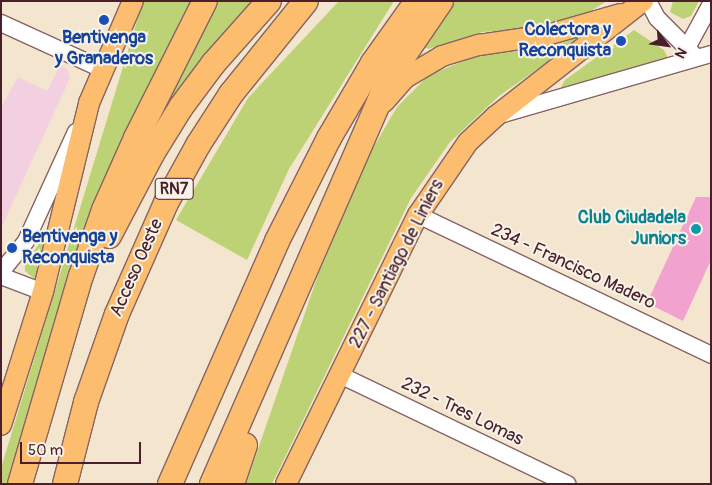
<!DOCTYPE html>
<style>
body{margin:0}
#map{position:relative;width:712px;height:485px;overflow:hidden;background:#f4e5cf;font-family:Pangolin,sans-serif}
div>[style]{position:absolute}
.built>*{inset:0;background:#f2cfe1}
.green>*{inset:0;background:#bdd175}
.building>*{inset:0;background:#f2a2cf}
.roads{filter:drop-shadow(1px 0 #866464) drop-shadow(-1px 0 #866464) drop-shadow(0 1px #866464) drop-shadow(0 -1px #866464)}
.minor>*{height:16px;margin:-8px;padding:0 8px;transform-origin:8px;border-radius:8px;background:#fff}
.major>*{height:20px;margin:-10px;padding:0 10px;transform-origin:10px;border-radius:10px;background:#fcbd6f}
.highway>*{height:24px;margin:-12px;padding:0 12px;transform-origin:12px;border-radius:12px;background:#fcbd6f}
.dots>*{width:14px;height:14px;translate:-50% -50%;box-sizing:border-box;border:2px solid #f7f3e8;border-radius:50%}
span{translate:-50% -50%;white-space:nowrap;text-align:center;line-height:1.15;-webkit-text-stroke:4px #f7f3e8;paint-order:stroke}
.shield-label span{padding:1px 4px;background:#f7f3e8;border:1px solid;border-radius:4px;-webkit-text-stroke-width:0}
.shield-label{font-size:16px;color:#4a1f2b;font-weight:700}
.transit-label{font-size:18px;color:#164399;font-weight:700}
.right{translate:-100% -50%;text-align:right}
.left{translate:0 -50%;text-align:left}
.culture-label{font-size:18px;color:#0d838f;font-weight:700}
.street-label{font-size:18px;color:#4a1f2b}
.frame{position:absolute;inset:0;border:2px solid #4a1f2b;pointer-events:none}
.north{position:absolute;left:642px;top:20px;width:50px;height:50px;-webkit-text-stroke:4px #f7f3e8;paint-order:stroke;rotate:120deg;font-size:14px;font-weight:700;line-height:20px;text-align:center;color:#4a1f2b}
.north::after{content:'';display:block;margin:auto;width:18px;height:22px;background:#4a1f2b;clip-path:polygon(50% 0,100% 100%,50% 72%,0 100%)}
.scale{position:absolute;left:20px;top:442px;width:121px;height:22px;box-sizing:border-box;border:2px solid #4a1f2b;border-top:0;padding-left:6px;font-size:15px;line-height:18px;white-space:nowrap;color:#4a1f2b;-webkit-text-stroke:4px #f7f3e8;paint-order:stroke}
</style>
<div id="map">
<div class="built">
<i style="clip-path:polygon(60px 66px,67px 69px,70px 78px,1px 228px,1px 107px,18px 77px,47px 91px)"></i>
</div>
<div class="green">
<i style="clip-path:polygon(143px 1px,193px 1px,75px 267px,8px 484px,1px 484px,1px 468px)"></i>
<i style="clip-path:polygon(208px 1px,257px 1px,127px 166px)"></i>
<i style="clip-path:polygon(339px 1px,394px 1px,289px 169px,247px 260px,176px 220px,248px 98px)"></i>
<i style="clip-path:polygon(456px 1px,607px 1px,579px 18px,540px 28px,482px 32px,428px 49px,424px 47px)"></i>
<i style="clip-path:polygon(673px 1px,699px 1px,691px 16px,683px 19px,670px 12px)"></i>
<i style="clip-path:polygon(593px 30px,499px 96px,450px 142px,411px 198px,272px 484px,246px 484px,318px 275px,366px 160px,397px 107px,429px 75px,481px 54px,565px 42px)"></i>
<i style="clip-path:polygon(634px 30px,664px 50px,668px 58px,564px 91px,561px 87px,565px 80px)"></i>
<i style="clip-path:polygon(40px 242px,45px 243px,36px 280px,25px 271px,25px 265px)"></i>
</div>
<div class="building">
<i style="clip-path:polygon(696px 197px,711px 197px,711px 260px,683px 321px,647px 303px)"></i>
</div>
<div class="roads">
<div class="minor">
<i style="left:648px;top:1px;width:19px;rotate:62deg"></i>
<i style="left:657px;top:18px;width:55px;rotate:45deg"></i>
<i style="left:1px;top:23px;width:111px;rotate:24.5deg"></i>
<i style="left:688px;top:46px;width:48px;rotate:-61.3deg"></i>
<i style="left:503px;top:114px;width:216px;rotate:-16.1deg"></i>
<i style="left:418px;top:215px;width:325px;rotate:25.5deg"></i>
<i style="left:1px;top:272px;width:40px;rotate:-51deg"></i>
<i style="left:26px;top:241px;width:120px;rotate:-65.4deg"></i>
<i style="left:1px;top:276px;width:45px;rotate:20.9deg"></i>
<i style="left:340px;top:375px;width:252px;rotate:25.6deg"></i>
</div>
<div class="major">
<i style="left:384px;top:102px;width:32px;rotate:-49deg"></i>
<i style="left:405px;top:78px;width:43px;rotate:-30.7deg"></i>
<i style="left:442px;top:56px;width:39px;rotate:-17deg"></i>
<i style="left:479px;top:45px;width:69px;rotate:-8.4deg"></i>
<i style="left:547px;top:35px;width:76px;rotate:-16deg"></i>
<i style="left:1px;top:425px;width:139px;rotate:-72.5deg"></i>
<i style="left:43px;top:292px;width:195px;rotate:-76.3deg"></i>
<i style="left:89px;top:103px;width:111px;rotate:-66.7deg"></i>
<i style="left:286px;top:484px;width:300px;rotate:-63.9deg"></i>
<i style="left:418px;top:215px;width:88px;rotate:-55.6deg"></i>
<i style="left:468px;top:142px;width:38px;rotate:-43deg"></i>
<i style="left:496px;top:116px;width:187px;rotate:-38deg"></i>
</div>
<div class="highway">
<i style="left:109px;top:236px;width:93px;rotate:-62.3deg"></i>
<i style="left:152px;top:154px;width:55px;rotate:-58.3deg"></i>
<i style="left:181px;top:107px;width:54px;rotate:-53.3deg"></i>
<i style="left:213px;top:64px;width:84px;rotate:-48.4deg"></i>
<i style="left:20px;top:484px;width:217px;rotate:-73.7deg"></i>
<i style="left:81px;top:276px;width:70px;rotate:-70.8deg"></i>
<i style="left:104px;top:210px;width:79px;rotate:-66deg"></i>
<i style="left:136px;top:138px;width:153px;rotate:-63.3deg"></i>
<i style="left:65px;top:484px;width:85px;rotate:-75.6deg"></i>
<i style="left:86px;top:402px;width:93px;rotate:-70.6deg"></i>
<i style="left:117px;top:314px;width:121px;rotate:-66.2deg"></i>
<i style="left:166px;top:203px;width:66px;rotate:-61.1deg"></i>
<i style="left:198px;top:145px;width:61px;rotate:-57.1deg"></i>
<i style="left:231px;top:94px;width:119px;rotate:-51.1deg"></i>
<i style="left:170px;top:484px;width:266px;rotate:-66.2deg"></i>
<i style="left:277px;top:241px;width:115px;rotate:-63.2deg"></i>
<i style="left:329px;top:138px;width:87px;rotate:-59.6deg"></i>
<i style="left:373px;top:63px;width:76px;rotate:-54.6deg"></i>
<i style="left:212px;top:484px;width:425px;rotate:-66.4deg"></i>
<i style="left:382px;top:95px;width:28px;rotate:-64deg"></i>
<i style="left:394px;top:70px;width:83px;rotate:-55.7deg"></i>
<i style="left:232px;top:484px;width:41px;rotate:-71.6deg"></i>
</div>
</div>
<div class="dots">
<i style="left:104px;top:20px;background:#1a4fb4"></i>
<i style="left:621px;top:41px;background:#1a4fb4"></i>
<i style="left:696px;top:229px;background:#0f9aa8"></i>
<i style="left:12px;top:248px;background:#1a4fb4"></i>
</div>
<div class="shield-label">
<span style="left:174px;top:189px">RN7</span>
</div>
<div class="transit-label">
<span class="right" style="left:611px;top:41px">Colectora y<br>Reconquista</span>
<span style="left:104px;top:49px">Bentivenga<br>y Granaderos</span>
<span class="left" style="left:22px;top:248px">Bentivenga y<br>Reconquista</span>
</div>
<div class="culture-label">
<span class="right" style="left:686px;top:229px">Club Ciudadela<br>Juniors</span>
</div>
<div class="street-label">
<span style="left:397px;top:264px;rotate:-63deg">227 - Santiago de Liniers</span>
<span style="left:573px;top:267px;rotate:25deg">234 - Francisco Madero</span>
<span style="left:137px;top:268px;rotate:-66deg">Acceso Oeste</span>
<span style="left:462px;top:412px;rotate:26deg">232 - Tres Lomas</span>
</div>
<div class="frame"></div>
<div class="north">N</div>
<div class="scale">50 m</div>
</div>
